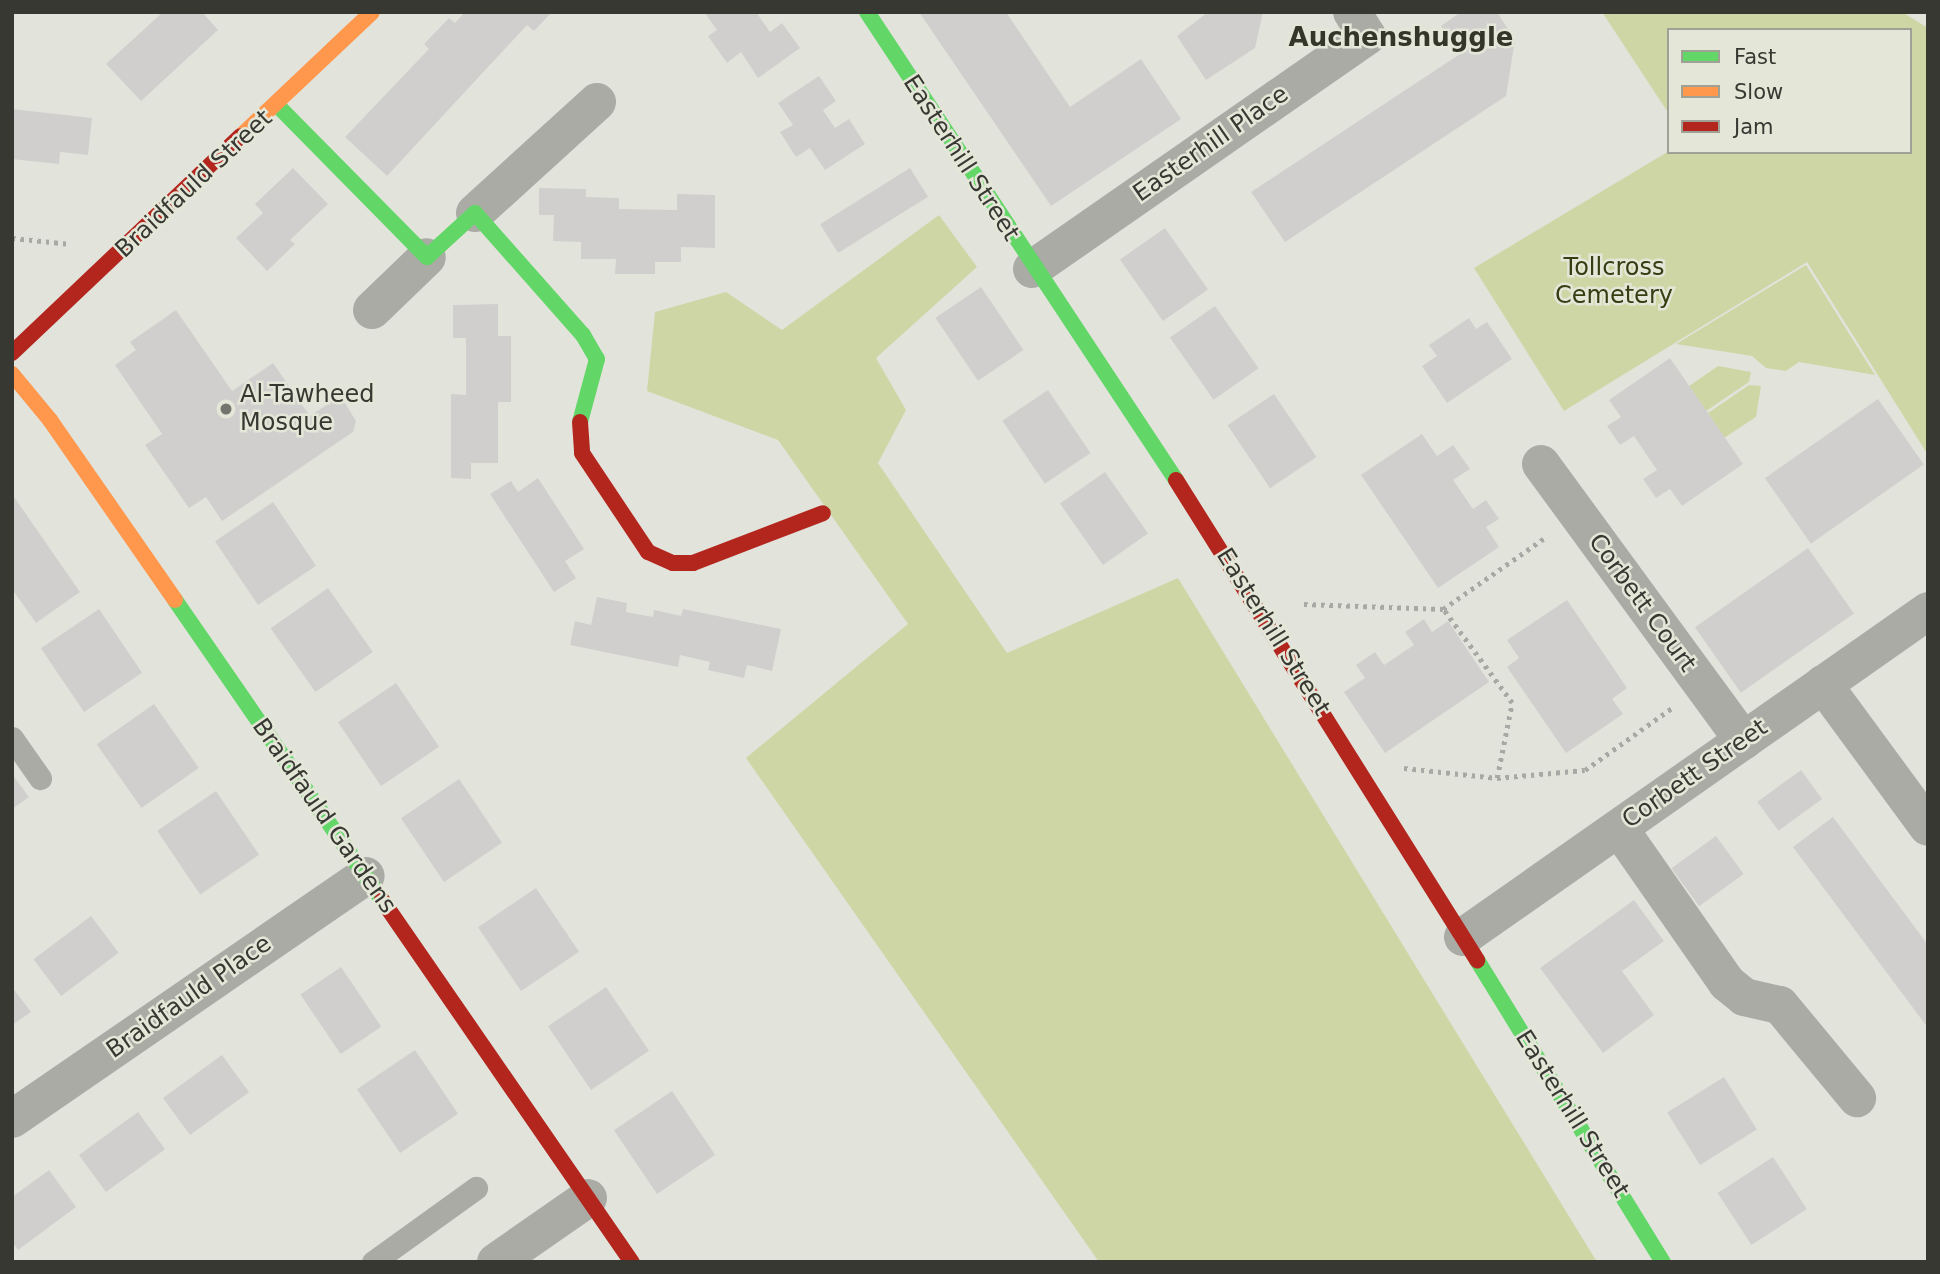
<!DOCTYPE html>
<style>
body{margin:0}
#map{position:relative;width:1940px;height:1274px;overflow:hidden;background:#e2e4dc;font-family:"DejaVu Sans",sans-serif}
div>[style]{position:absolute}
.green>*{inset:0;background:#cfd6a6}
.building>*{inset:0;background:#d0cfce;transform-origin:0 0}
.path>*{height:4.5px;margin-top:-2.25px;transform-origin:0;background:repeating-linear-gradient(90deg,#a8a9a5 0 3.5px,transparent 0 8.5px)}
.lane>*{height:23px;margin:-11.5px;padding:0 11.5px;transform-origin:11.5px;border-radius:11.5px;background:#ababa6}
.street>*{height:38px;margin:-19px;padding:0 19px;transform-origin:19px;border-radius:19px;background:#ababa6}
.fast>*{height:16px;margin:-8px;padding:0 8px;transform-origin:8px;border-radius:8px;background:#63d668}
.slow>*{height:16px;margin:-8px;padding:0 8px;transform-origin:8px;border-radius:8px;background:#ff974d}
.jam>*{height:16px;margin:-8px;padding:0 8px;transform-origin:8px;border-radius:8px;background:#b3261e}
.dots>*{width:19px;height:19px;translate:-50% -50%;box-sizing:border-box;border:4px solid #e4e7d8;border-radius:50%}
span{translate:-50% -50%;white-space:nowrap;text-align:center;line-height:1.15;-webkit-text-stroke:5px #e4e7d8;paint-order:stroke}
.street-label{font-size:24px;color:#373832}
.park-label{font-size:24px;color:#373d12}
.poi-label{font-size:24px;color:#373832}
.left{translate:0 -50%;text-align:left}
.neighbourhood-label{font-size:26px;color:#34362a;font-weight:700}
.frame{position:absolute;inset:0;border:14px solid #373832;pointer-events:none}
.legend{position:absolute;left:1667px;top:28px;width:245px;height:126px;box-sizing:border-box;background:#e4e7d8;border:2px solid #9fa196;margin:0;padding:9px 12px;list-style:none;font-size:21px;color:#373832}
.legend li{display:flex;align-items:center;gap:14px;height:35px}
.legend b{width:35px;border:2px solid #9fa196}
</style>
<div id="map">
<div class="green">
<i style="clip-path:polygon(1602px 12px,1902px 12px,1928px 28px,1928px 455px,1807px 262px,1564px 411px,1474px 268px,1669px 151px,1910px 152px,1910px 30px,1669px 30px,1669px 114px)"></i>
<i style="clip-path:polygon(939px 215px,977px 267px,876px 358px,906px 410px,878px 463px,1007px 653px,1178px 578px,1597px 1262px,1099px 1262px,746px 758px,908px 624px,778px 440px,647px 391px,655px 312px,726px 292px,782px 330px)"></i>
<i style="clip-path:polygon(1806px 265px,1875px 375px,1799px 362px,1786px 371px,1766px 368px,1752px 356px,1676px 344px)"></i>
<i style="clip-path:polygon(1718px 366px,1751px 372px,1749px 382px,1706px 411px,1689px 386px)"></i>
<i style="clip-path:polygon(1749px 385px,1761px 386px,1756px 417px,1724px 438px,1708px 413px)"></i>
</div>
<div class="building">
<i style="clip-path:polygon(163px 12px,202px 12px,218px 30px,141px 101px,106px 64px)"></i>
<i style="clip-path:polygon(465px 12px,552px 12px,534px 31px,527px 25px,387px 176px,345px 137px,429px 49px,424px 44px,449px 18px,455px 23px)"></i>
<i style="clip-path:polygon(704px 12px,756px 12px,770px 32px,782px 23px,800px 48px,758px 78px,741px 52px,727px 63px,708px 36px,717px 30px)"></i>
<i style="clip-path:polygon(919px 12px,1006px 12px,1070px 107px,1141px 59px,1181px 119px,1051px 206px)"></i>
<i style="clip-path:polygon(1208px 12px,1263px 12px,1255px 48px,1206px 80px,1177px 36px)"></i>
<i style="clip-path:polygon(1461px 12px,1497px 12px,1515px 40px,1506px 96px,1285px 242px,1251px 192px,1460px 54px,1441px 26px)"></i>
<i style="clip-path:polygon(819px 76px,836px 101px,823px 110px,835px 128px,849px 119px,865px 144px,825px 170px,810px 148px,796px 157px,780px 132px,793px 125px,778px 103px)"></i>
<i style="clip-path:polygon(12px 109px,92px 118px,88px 155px,60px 152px,59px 164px,12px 159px)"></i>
<i style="clip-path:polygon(293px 168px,328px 204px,290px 240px,295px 244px,267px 271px,236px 238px,263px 213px,255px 204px)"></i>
<i style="left:910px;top:168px;width:34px;height:106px;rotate:58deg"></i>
<i style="clip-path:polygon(539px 188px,586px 189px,586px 197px,619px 198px,619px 209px,677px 210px,677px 194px,715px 195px,715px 248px,681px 247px,681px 262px,655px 262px,655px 274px,615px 274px,616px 259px,581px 259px,581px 242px,553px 241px,554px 215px,539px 215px)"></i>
<i style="left:1165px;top:228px;width:75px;height:55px;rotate:55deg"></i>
<i style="left:981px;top:287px;width:76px;height:55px;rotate:56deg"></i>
<i style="clip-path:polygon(498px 304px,498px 336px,511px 336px,511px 402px,498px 402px,498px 463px,471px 463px,471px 479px,451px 478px,451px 394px,466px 395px,466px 338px,453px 338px,453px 305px)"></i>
<i style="left:1215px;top:306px;width:76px;height:55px;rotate:55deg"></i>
<i style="clip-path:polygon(176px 310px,232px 391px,273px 363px,310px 416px,331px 402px,345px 403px,356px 421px,353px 432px,222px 521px,206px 497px,189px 508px,145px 445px,162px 434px,115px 365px,136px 350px,130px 342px)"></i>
<i style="clip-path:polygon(1469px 318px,1476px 329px,1487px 322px,1512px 359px,1447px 403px,1422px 366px,1437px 356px,1429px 345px)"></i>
<i style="clip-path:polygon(1670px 358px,1743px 464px,1682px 506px,1670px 489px,1656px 498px,1643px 479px,1657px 470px,1634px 436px,1620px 445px,1607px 426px,1621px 417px,1609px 400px)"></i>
<i style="left:1048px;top:390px;width:76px;height:55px;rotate:56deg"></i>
<i style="left:1274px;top:394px;width:76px;height:56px;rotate:56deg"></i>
<i style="left:1878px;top:399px;width:80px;height:138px;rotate:55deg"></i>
<i style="clip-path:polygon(1422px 434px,1437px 456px,1453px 445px,1470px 469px,1453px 480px,1473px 509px,1486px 500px,1499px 519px,1486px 527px,1499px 547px,1438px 588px,1361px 475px)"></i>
<i style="left:1105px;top:472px;width:75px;height:55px;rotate:55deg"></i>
<i style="clip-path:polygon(538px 478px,584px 549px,565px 561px,576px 578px,554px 592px,490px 494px,511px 481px,518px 492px)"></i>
<i style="clip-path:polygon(12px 494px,80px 592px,36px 623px,12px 589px)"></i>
<i style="left:273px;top:502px;width:77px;height:70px;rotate:56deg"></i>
<i style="left:1808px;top:548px;width:80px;height:138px;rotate:55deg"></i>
<i style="left:328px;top:588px;width:78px;height:70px;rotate:55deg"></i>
<i style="clip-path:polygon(597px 597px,627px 603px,626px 612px,653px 617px,654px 610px,681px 616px,683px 609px,781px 629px,772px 671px,747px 665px,744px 678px,708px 670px,710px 662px,680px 655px,678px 667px,570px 645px,575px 621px,591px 625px)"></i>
<i style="clip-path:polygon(1567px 600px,1627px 688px,1612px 699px,1623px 714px,1566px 753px,1507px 667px,1519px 658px,1507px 640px)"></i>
<i style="left:99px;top:609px;width:77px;height:70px;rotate:56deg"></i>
<i style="clip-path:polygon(1424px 619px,1432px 632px,1448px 621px,1489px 682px,1385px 753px,1344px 692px,1365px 678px,1356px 665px,1375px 652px,1384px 665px,1414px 645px,1405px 632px)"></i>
<i style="left:396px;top:683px;width:77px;height:70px;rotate:56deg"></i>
<i style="left:154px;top:704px;width:78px;height:70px;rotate:55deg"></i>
<i style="left:1801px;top:770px;width:36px;height:54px;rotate:54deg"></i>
<i style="clip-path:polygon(12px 774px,29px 797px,12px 809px)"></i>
<i style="left:459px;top:779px;width:77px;height:70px;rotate:56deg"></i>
<i style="left:216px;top:791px;width:77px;height:71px;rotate:56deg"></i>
<i style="clip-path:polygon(1833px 817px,1928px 945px,1928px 1028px,1793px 847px)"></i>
<i style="left:1716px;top:836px;width:47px;height:55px;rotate:54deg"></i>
<i style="left:536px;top:888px;width:77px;height:70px;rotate:56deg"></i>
<i style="clip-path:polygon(1634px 900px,1664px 941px,1622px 971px,1654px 1015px,1603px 1053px,1540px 968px)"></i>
<i style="left:91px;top:916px;width:46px;height:72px;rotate:53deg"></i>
<i style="left:341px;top:967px;width:72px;height:49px;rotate:56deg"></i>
<i style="clip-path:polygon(12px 987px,31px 1012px,12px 1025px)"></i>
<i style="left:606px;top:987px;width:77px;height:70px;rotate:56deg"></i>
<i style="left:415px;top:1050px;width:77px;height:70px;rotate:56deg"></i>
<i style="left:222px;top:1055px;width:46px;height:73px;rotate:54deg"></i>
<i style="left:1724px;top:1077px;width:62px;height:67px;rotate:58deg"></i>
<i style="left:672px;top:1091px;width:77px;height:70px;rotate:56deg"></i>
<i style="left:138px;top:1112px;width:46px;height:73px;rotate:54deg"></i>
<i style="left:1773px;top:1157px;width:62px;height:66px;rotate:57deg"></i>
<i style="clip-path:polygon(49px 1170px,76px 1207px,18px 1250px,12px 1242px,12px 1197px)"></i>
</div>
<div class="path">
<i style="left:12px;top:238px;width:59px;rotate:5.8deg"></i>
<i style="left:1304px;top:604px;width:139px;rotate:2.1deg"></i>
<i style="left:1443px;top:609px;width:126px;rotate:-35deg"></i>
<i style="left:1404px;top:768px;width:94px;rotate:6.1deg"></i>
<i style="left:1497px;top:778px;width:76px;rotate:-78.7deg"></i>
<i style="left:1512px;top:703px;width:117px;rotate:-126.3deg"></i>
<i style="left:1497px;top:778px;width:88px;rotate:-5.2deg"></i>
<i style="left:1585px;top:770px;width:107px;rotate:-35.5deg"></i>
</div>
<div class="lane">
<i style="left:12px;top:738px;width:49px;rotate:55deg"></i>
<i style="left:373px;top:1262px;width:127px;rotate:-35.7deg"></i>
</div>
<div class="street">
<i style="left:475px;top:213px;width:165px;rotate:-42.3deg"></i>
<i style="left:1032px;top:269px;width:408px;rotate:-34.8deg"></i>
<i style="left:1367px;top:36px;width:28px;rotate:-122deg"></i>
<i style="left:372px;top:310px;width:76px;rotate:-43.9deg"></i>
<i style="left:1541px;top:464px;width:343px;rotate:53.8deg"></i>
<i style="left:1823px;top:684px;width:177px;rotate:53.7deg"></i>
<i style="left:1619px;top:828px;width:189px;rotate:55.1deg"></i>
<i style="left:1727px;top:983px;width:22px;rotate:39deg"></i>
<i style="left:1744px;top:997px;width:37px;rotate:13deg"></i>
<i style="left:1780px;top:1005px;width:121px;rotate:50.4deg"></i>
<i style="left:1463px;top:937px;width:568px;rotate:-35.03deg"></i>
<i style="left:12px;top:1119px;width:429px;rotate:-34.5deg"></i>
<i style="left:496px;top:1262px;width:112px;rotate:-34.8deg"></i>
</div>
<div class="fast">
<i style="left:867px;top:12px;width:561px;rotate:56.56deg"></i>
<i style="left:278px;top:106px;width:212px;rotate:45.4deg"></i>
<i style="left:427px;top:257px;width:65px;rotate:-42.5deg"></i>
<i style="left:475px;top:213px;width:163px;rotate:48.5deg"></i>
<i style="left:583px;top:335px;width:28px;rotate:60deg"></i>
<i style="left:597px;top:359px;width:65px;rotate:105.1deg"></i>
<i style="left:175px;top:600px;width:364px;rotate:55.4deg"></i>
<i style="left:1477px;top:960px;width:355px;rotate:58.4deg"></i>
</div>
<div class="slow">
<i style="left:241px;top:136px;width:180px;rotate:-43.4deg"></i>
<i style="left:12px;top:374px;width:60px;rotate:50.4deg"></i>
<i style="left:50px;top:420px;width:219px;rotate:55.2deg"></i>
</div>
<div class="jam">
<i style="left:12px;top:353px;width:315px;rotate:-43.5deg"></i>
<i style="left:580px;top:422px;width:31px;rotate:86deg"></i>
<i style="left:582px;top:453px;width:119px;rotate:56.3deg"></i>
<i style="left:648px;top:552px;width:27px;rotate:24deg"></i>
<i style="left:673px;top:563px;width:20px"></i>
<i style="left:693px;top:563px;width:139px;rotate:-21deg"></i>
<i style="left:1176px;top:480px;width:567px;rotate:57.91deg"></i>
<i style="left:382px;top:900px;width:440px;rotate:55.4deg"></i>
</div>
<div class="dots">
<i style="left:226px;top:409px;background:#73746e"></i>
</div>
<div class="street-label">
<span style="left:1211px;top:144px;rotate:-35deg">Easterhill Place</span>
<span style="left:961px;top:158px;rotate:57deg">Easterhill Street</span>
<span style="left:194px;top:184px;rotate:-43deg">Braidfauld Street</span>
<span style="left:1642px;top:603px;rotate:54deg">Corbett Court</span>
<span style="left:1273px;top:632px;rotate:58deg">Easterhill Street</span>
<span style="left:1695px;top:774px;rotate:-35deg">Corbett Street</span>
<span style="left:324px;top:816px;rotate:55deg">Braidfauld Gardens</span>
<span style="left:189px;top:997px;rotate:-35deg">Braidfauld Place</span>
<span style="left:1572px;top:1114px;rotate:58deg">Easterhill Street</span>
</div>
<div class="park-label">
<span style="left:1614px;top:282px">Tollcross<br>Cemetery</span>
</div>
<div class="poi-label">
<span class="left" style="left:240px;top:409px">Al-Tawheed<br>Mosque</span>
</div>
<div class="neighbourhood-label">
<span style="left:1401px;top:38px">Auchenshuggle</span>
</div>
<div class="frame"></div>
<ul class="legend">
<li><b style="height:9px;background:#63d668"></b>Fast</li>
<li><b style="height:9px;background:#ff974d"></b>Slow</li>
<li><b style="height:9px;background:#b3261e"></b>Jam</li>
</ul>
</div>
